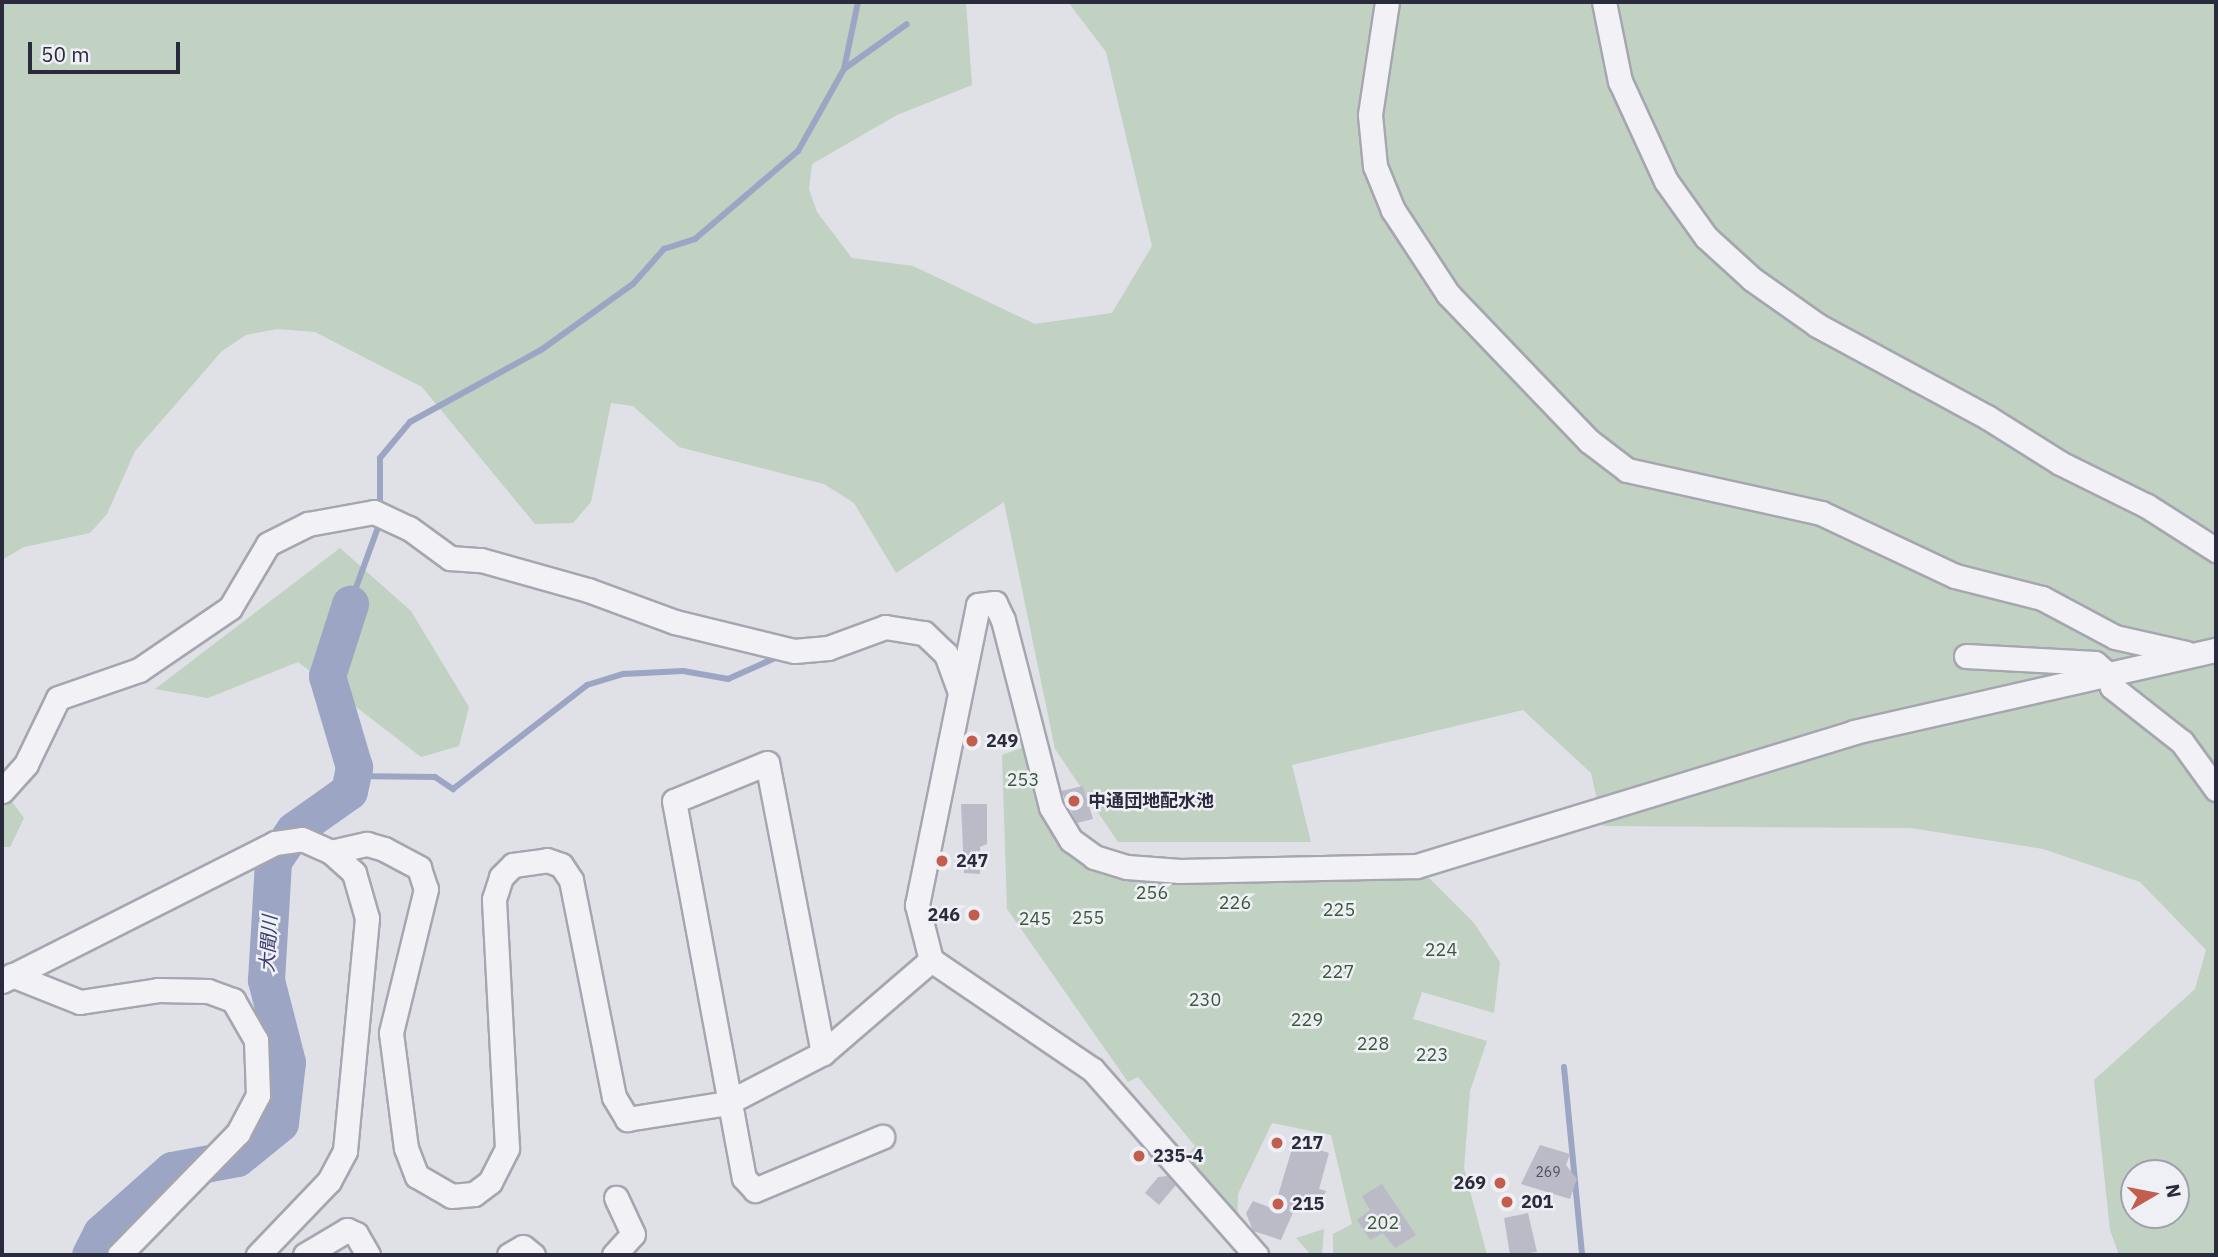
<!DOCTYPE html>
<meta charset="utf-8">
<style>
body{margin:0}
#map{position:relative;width:2218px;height:1257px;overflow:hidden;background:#e0e0e7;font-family:"IBM Plex Sans","Noto Sans JP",sans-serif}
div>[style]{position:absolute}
.green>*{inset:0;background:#c1d1c2}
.stream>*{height:6px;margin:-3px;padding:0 3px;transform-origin:3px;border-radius:3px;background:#9da5c5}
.river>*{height:37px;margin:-18.5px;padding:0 18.5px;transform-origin:18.5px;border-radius:18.5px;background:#9da5c5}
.building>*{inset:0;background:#babbc7}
.roads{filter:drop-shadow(2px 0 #a6a6b1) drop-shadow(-2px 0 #a6a6b1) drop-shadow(0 2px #a6a6b1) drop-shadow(0 -2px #a6a6b1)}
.minor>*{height:23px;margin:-11.5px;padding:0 11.5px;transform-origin:11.5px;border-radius:11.5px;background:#f2f2f6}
.dots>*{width:19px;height:19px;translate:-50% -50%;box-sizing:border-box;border:4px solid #eff0f5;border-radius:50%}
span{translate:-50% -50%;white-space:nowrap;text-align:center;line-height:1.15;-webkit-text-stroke:5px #eff0f5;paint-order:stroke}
.number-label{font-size:14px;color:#4e4f60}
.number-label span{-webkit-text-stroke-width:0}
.poi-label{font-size:18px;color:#2a2b3d;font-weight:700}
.left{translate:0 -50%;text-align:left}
.right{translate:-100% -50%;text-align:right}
.park-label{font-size:18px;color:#38583b}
.water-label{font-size:19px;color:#37406e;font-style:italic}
.frame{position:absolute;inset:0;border:4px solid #2a2b3d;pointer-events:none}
.north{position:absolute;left:2120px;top:1159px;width:70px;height:70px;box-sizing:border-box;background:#eff0f5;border:2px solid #a0a1ab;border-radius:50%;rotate:80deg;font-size:19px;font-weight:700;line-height:28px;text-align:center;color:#2a2b3d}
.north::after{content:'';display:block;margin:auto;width:24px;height:32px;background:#c35d4e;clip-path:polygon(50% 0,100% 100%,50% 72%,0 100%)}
.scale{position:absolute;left:28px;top:42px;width:152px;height:32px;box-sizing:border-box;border:4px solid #2a2b3d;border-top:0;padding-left:9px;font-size:21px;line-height:24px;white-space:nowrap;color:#2a2b3d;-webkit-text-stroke:5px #eff0f5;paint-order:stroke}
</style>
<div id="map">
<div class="green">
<i style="clip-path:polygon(evenodd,2px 2px,966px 2px,972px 85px,897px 115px,812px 164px,809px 189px,817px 212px,852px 258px,913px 266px,1035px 324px,1112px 313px,1152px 246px,1106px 52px,1068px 2px,2216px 2px,2216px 1255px,2119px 1255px,2110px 1230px,2094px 1080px,2195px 989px,2206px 950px,2140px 882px,2043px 849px,1911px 828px,1603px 826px,1591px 773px,1523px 710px,1292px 765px,1311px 842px,1118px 842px,1055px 749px,1004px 502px,896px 573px,854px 503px,824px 484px,679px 447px,633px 406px,611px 403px,591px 502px,573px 523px,535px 524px,422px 387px,315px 332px,277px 329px,246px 335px,222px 351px,135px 451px,107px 514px,90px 533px,24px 547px,2px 560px,2px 2px,2134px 1173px,2176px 1173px,2176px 1215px,2134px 1215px,2134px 1173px)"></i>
<i style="clip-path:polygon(340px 548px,411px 611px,469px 707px,459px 746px,421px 757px,298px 662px,208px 698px,155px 689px)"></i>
<i style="clip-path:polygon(1033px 744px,1071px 840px,1127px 867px,1417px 866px,1474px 923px,1500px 962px,1494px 1013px,1422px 992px,1413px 1019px,1487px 1041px,1470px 1091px,1464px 1168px,1487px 1255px,1333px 1255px,1333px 1234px,1352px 1224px,1331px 1135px,1272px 1123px,1238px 1194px,1237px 1224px,1184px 1159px,1195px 1146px,1138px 1077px,1128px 1082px,1007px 909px,1002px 755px)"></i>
<i style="clip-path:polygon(2px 788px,24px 818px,10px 847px,2px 847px)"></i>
<i style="clip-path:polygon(1324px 1229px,1322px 1255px,1311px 1255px,1296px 1238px)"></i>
</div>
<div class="stream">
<i style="left:844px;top:69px;width:77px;rotate:-35.5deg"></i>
<i style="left:380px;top:507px;width:49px;rotate:-90deg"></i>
<i style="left:380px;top:458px;width:47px;rotate:-50.2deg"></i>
<i style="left:410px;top:422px;width:149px;rotate:-28.8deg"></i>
<i style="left:541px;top:350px;width:113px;rotate:-35.7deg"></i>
<i style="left:633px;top:284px;width:47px;rotate:-48.5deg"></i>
<i style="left:664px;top:249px;width:33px;rotate:-18deg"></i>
<i style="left:695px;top:239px;width:135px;rotate:-40.5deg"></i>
<i style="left:798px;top:151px;width:94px;rotate:-60.7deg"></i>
<i style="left:844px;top:69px;width:68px;rotate:-78.2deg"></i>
<i style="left:350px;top:604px;width:87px;rotate:-69.9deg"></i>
<i style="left:352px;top:776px;width:83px;rotate:0.7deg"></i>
<i style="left:435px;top:777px;width:22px;rotate:34deg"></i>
<i style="left:453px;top:789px;width:170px;rotate:-37.8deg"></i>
<i style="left:587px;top:685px;width:38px;rotate:-17deg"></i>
<i style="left:623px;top:674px;width:60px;rotate:-2.9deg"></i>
<i style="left:683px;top:671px;width:46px;rotate:10.1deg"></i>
<i style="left:728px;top:679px;width:59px;rotate:-24deg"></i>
<i style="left:1564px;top:1067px;width:189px;rotate:84.5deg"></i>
</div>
<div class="river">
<i style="left:90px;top:1255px;width:25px;rotate:-63deg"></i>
<i style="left:101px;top:1233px;width:95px;rotate:-41.6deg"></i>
<i style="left:172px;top:1170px;width:66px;rotate:-10.5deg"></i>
<i style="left:237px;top:1158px;width:55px;rotate:-39.1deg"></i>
<i style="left:280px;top:1123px;width:61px;rotate:-83.5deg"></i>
<i style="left:287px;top:1062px;width:85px;rotate:-104.4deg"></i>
<i style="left:266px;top:980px;width:119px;rotate:-86.6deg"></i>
<i style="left:273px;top:861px;width:37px;rotate:-56deg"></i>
<i style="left:294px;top:830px;width:67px;rotate:-35.3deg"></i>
<i style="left:349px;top:791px;width:25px;rotate:-78deg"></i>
<i style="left:354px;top:767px;width:95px;rotate:-106.5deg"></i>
<i style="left:327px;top:676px;width:76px;rotate:-72.3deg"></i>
</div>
<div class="building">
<i style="clip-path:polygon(1083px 786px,1093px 819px,1077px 823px,1061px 791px)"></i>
<i style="clip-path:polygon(961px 804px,987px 804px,987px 844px,980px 847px,980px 874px,964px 873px)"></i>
<i style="clip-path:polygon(1294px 1142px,1329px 1153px,1319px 1189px,1326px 1191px,1319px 1209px,1298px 1201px,1281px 1240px,1253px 1231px,1246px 1213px,1253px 1201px,1274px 1209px)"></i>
<i style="clip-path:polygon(1540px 1145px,1570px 1154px,1566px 1165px,1577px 1179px,1570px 1199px,1521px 1184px)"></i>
<i style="clip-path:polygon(1168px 1176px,1176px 1185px,1159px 1205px,1145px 1193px,1158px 1177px)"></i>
<i style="clip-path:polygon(1382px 1184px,1416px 1235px,1395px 1248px,1383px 1233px,1370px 1240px,1357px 1220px,1370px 1210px,1362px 1196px)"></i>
<i style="clip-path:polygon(1528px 1213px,1537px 1252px,1510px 1255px,1504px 1218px)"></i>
</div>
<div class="roads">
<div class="minor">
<i style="left:1387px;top:2px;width:114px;rotate:98.6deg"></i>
<i style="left:1370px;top:115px;width:51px;rotate:84.4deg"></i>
<i style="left:1375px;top:166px;width:48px;rotate:67.8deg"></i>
<i style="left:1393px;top:210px;width:100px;rotate:56.8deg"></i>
<i style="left:1448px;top:294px;width:204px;rotate:46.2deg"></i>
<i style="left:1589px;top:441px;width:48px;rotate:37.3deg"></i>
<i style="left:1627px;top:470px;width:199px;rotate:12.5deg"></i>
<i style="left:1821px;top:513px;width:148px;rotate:25.2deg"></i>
<i style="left:1955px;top:576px;width:90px;rotate:14.2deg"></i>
<i style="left:2042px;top:598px;width:83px;rotate:28.1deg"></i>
<i style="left:2115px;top:637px;width:73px;rotate:12.7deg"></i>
<i style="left:1604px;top:2px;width:81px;rotate:78.6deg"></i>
<i style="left:1620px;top:81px;width:110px;rotate:65.3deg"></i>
<i style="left:1666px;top:181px;width:69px;rotate:54.5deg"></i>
<i style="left:1706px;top:237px;width:62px;rotate:42.4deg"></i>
<i style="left:1752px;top:279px;width:80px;rotate:35.3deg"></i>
<i style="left:1817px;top:325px;width:193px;rotate:28.4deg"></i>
<i style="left:1987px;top:417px;width:86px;rotate:32.2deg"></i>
<i style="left:2060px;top:463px;width:97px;rotate:26.3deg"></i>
<i style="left:2147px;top:506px;width:82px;rotate:32.5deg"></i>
<i style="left:1966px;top:656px;width:129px;rotate:3.1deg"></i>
<i style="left:2095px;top:663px;width:18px;rotate:41deg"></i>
<i style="left:2109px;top:675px;width:12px;rotate:76deg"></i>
<i style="left:2112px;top:687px;width:89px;rotate:38.2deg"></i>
<i style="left:2182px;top:742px;width:58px;rotate:54.1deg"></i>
<i style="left:2px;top:791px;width:36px;rotate:-48deg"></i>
<i style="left:26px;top:764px;width:73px;rotate:-64.1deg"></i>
<i style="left:58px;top:698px;width:86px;rotate:-19.1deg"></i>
<i style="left:139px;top:670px;width:110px;rotate:-34.3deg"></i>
<i style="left:230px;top:608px;width:74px;rotate:-59.3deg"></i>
<i style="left:268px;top:544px;width:45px;rotate:-26.6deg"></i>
<i style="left:308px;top:524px;width:67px;rotate:-10.3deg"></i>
<i style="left:374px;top:512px;width:38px;rotate:25deg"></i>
<i style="left:409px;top:528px;width:51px;rotate:36.2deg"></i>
<i style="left:450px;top:558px;width:31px;rotate:4deg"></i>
<i style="left:481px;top:560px;width:111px;rotate:15.7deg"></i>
<i style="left:588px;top:590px;width:93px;rotate:20.2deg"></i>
<i style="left:675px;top:622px;width:122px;rotate:13.7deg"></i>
<i style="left:794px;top:651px;width:34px;rotate:-5deg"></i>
<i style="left:828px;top:648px;width:61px;rotate:-20.2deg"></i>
<i style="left:885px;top:627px;width:39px;rotate:9deg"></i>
<i style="left:924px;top:633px;width:30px;rotate:44deg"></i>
<i style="left:946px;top:654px;width:37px;rotate:70deg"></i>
<i style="left:331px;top:852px;width:37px;rotate:-13deg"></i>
<i style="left:367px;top:844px;width:18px;rotate:16deg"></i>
<i style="left:384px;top:849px;width:40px;rotate:28deg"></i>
<i style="left:419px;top:868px;width:22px;rotate:72deg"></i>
<i style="left:426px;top:889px;width:148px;rotate:103.7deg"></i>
<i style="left:391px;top:1033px;width:116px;rotate:82.6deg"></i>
<i style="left:406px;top:1148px;width:30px;rotate:69deg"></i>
<i style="left:417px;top:1176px;width:39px;rotate:30deg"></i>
<i style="left:451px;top:1196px;width:23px;rotate:-5deg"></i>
<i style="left:474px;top:1194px;width:20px;rotate:-37deg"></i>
<i style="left:490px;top:1182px;width:38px;rotate:-63deg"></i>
<i style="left:507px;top:1148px;width:249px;rotate:-93deg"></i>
<i style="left:494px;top:899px;width:23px;rotate:-72deg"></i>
<i style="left:501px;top:877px;width:17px;rotate:-45deg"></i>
<i style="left:513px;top:865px;width:34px;rotate:-8deg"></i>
<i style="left:547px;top:860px;width:15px;rotate:20deg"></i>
<i style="left:561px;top:865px;width:18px;rotate:56deg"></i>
<i style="left:571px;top:880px;width:221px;rotate:78.8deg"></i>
<i style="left:614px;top:1097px;width:26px;rotate:59deg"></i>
<i style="left:627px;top:1119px;width:101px;rotate:-9.1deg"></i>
<i style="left:727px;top:1103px;width:108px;rotate:-27.5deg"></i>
<i style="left:823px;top:1053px;width:143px;rotate:-40.7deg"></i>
<i style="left:12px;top:975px;width:73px;rotate:21.7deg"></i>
<i style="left:80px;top:1002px;width:79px;rotate:-8.7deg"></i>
<i style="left:158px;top:990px;width:50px;rotate:1.1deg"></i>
<i style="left:208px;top:991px;width:27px;rotate:20deg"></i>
<i style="left:233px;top:1000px;width:46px;rotate:60.1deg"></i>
<i style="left:256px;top:1040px;width:55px;rotate:87.9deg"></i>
<i style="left:258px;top:1095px;width:43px;rotate:117.8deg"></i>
<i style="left:238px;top:1133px;width:170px;rotate:134.3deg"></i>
<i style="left:2px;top:981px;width:306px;rotate:-26.8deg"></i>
<i style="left:275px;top:843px;width:27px;rotate:-8deg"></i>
<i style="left:302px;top:839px;width:32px;rotate:24deg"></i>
<i style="left:331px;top:852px;width:31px;rotate:42deg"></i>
<i style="left:354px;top:873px;width:47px;rotate:73.9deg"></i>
<i style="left:367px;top:918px;width:234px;rotate:95.4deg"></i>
<i style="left:345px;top:1151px;width:34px;rotate:118deg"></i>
<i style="left:329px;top:1181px;width:103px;rotate:133.8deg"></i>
<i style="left:823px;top:1053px;width:295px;rotate:-100.9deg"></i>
<i style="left:767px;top:763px;width:100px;rotate:157.8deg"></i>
<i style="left:674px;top:801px;width:383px;rotate:79.5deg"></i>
<i style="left:744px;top:1178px;width:16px;rotate:47deg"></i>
<i style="left:755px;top:1190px;width:138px;rotate:-22.7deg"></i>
<i style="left:305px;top:1255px;width:49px;rotate:-30.8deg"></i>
<i style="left:347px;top:1230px;width:10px;rotate:24deg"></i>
<i style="left:356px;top:1234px;width:24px;rotate:60deg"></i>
<i style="left:509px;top:1255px;width:16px;rotate:-30deg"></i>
<i style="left:523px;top:1247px;width:13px;rotate:39deg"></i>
<i style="left:614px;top:1255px;width:28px;rotate:-48deg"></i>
<i style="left:633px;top:1234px;width:40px;rotate:-115deg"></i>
<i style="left:1256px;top:1255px;width:247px;rotate:-131.4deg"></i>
<i style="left:1093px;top:1070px;width:196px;rotate:-145.8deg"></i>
<i style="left:931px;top:960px;width:57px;rotate:-104.3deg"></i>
<i style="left:917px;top:905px;width:306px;rotate:-78.5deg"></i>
<i style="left:978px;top:605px;width:17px;rotate:-7deg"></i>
<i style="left:995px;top:603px;width:19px;rotate:65deg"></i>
<i style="left:1003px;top:620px;width:193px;rotate:75.6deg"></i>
<i style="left:1051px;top:807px;width:39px;rotate:59deg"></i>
<i style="left:1071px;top:840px;width:29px;rotate:36deg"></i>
<i style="left:1094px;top:857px;width:34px;rotate:17deg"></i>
<i style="left:1127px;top:867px;width:53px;rotate:4.3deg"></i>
<i style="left:1180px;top:871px;width:237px;rotate:-1.2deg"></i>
<i style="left:1417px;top:866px;width:457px;rotate:-17deg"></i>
<i style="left:1854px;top:732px;width:371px;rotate:-12.8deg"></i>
</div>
</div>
<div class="dots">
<i style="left:972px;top:741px;background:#c35d4e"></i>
<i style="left:1074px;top:801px;background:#c35d4e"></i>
<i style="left:942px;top:861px;background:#c35d4e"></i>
<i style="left:974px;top:915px;background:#c35d4e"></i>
<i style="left:1277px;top:1143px;background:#c35d4e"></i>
<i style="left:1139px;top:1156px;background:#c35d4e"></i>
<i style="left:1500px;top:1183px;background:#c35d4e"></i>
<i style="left:1507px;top:1202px;background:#c35d4e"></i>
<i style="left:1278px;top:1204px;background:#c35d4e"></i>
</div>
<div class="number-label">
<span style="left:1548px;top:1172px">269</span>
</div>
<div class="poi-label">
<span class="left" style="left:986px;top:741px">249</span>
<span class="left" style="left:1088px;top:801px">中通団地配水池</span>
<span class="left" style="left:956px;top:861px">247</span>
<span class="right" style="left:960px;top:915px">246</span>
<span class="left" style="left:1291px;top:1143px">217</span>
<span class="left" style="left:1153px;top:1156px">235-4</span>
<span class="right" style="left:1486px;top:1183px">269</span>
<span class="left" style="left:1521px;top:1202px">201</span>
<span class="left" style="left:1292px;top:1204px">215</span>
</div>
<div class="park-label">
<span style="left:1023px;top:780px">253</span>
<span style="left:1152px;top:893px">256</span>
<span style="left:1235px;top:903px">226</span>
<span style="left:1339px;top:910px">225</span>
<span style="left:1088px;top:918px">255</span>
<span style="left:1035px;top:919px">245</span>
<span style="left:1441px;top:950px">224</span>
<span style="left:1338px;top:972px">227</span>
<span style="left:1205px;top:1000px">230</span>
<span style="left:1307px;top:1020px">229</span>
<span style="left:1373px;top:1044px">228</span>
<span style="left:1432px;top:1055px">223</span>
<span style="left:1383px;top:1223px">202</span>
</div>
<div class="water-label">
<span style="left:269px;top:944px;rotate:-87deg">大聞川</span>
</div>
<div class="frame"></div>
<div class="north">N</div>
<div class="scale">50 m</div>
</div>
